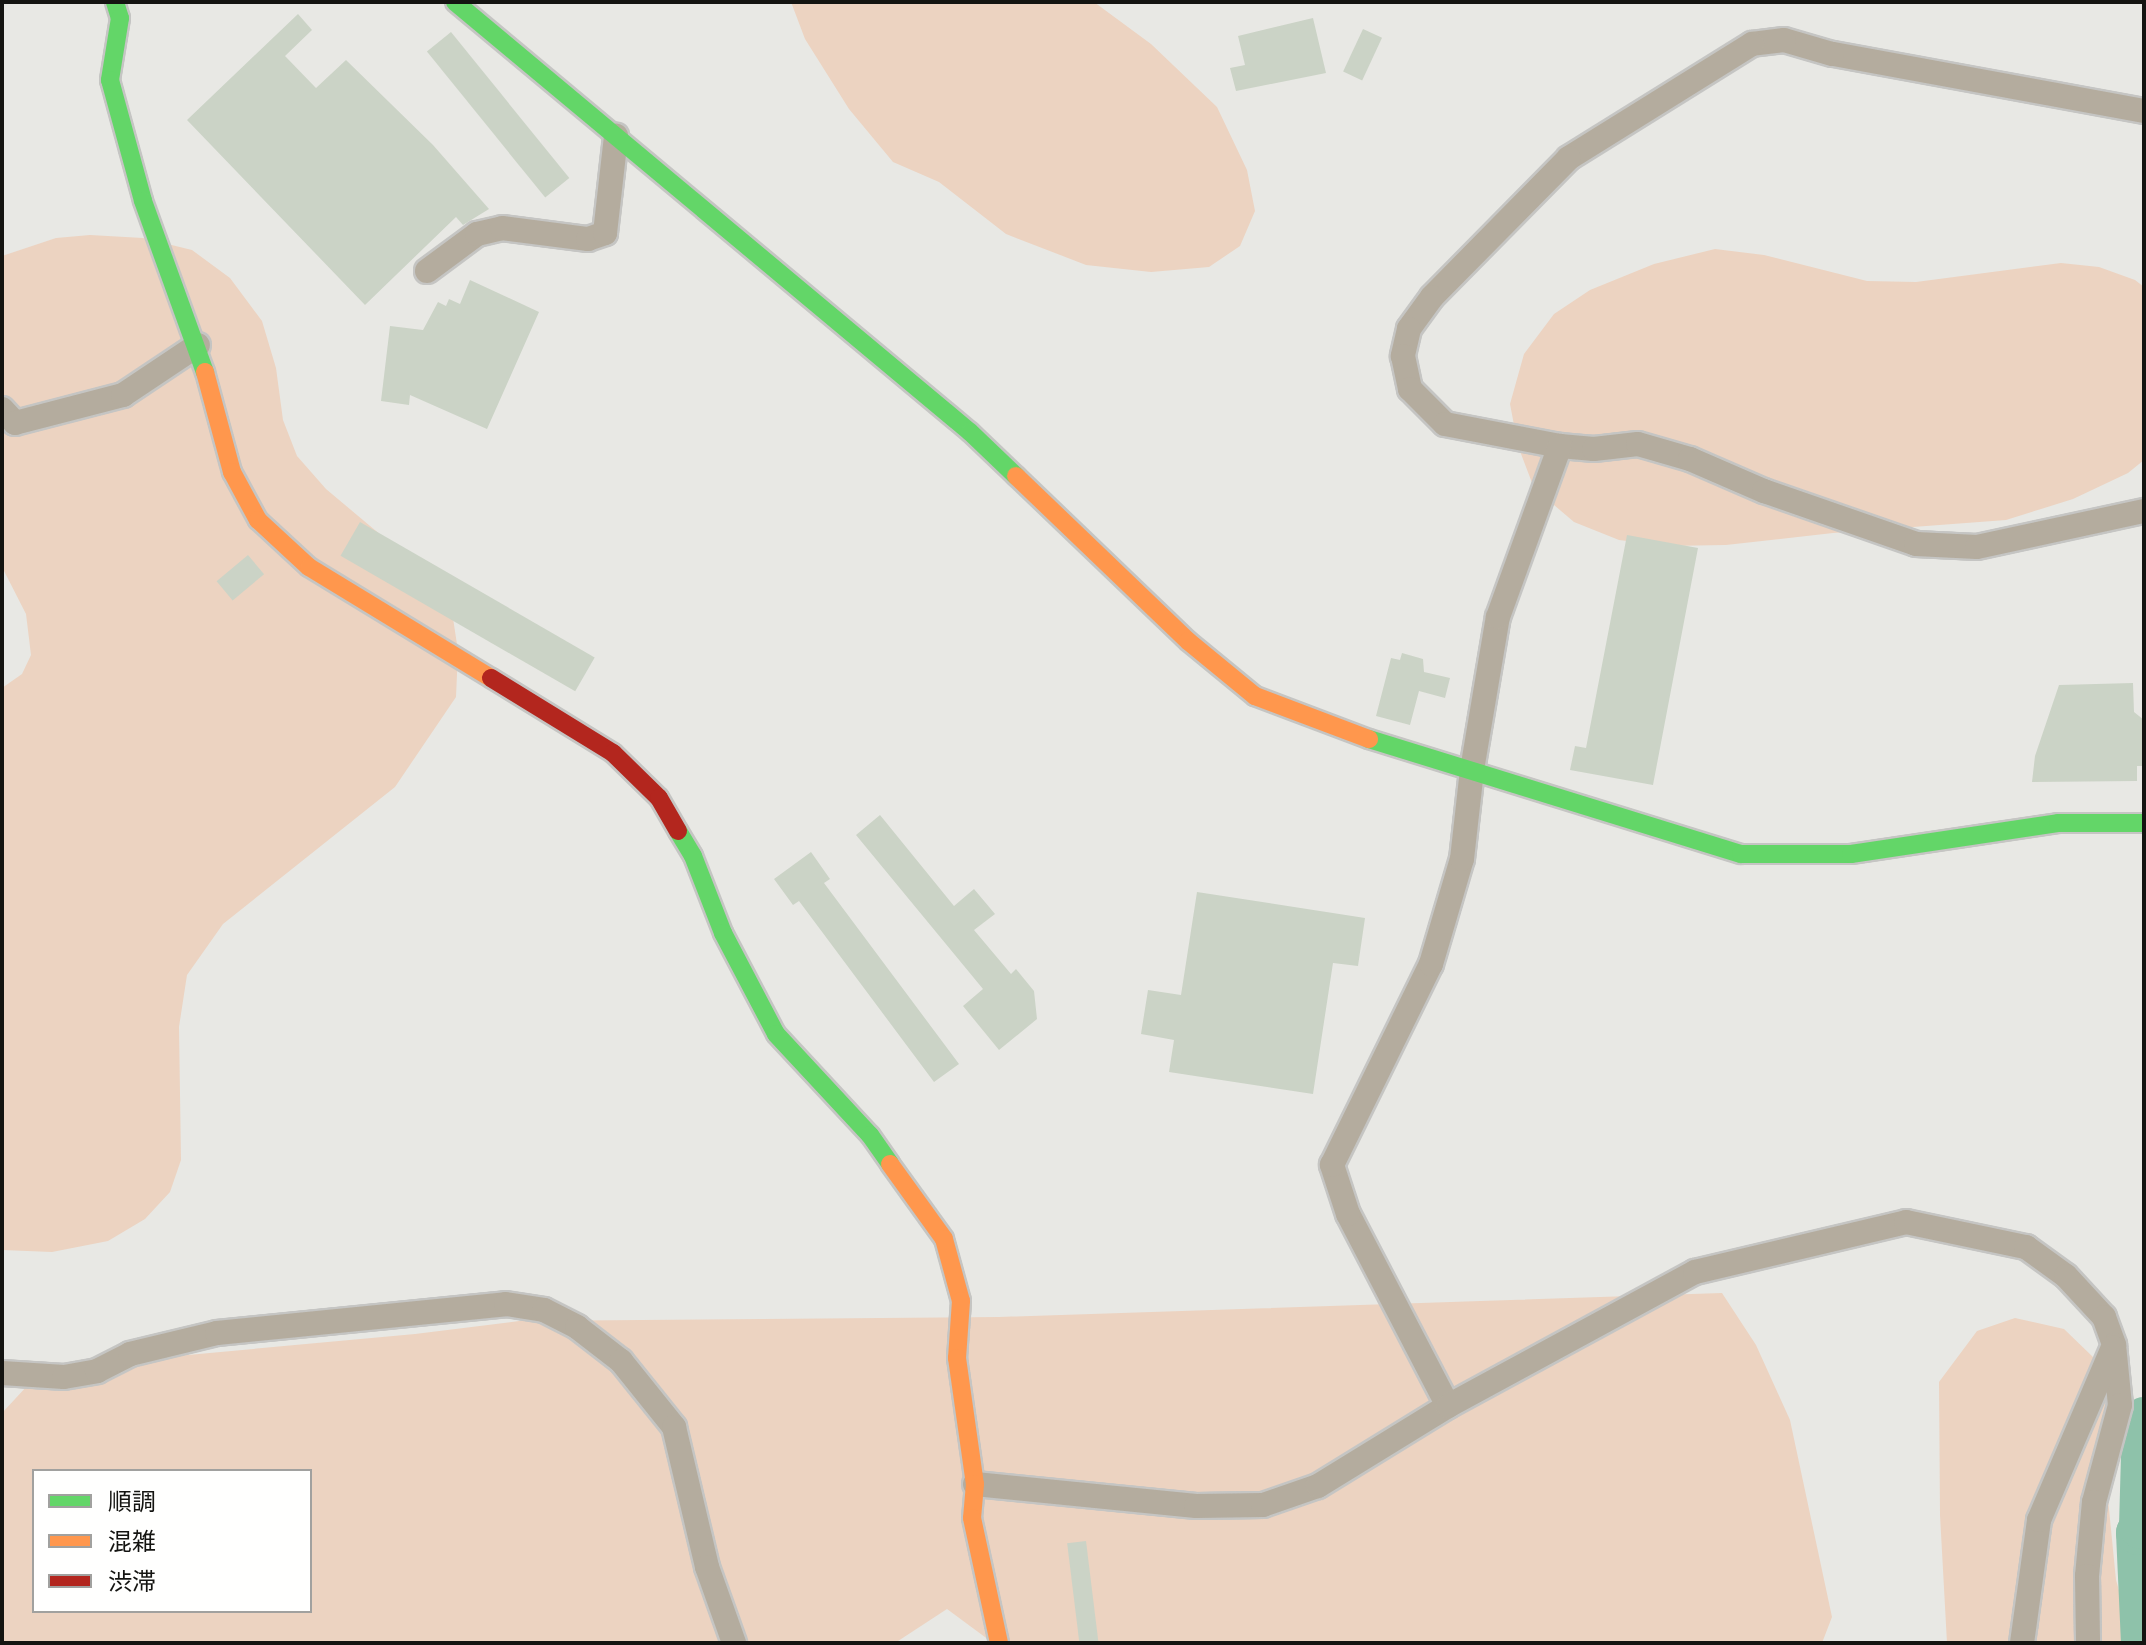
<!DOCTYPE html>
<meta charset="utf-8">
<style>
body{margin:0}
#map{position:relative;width:2146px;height:1645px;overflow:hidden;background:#e8e8e4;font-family:"Source Sans 3","Noto Sans JP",sans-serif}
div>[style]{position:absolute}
.green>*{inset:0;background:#ecd3c1}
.river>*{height:44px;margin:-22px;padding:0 22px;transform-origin:22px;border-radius:22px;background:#8ec2aa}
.building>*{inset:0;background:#cbd3c6;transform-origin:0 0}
.roads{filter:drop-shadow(2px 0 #c5c5c3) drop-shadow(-2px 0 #c5c5c3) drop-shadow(0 2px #c5c5c3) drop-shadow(0 -2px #c5c5c3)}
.street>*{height:24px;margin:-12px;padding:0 12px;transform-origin:12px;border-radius:12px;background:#b4ac9e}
.fast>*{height:18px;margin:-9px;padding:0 9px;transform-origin:9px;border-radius:9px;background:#63d668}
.slow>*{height:18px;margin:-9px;padding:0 9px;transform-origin:9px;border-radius:9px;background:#ff974d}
.jam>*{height:18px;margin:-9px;padding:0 9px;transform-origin:9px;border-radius:9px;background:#b3261e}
span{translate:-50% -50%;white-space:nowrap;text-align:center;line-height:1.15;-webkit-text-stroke:6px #fffffe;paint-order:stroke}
.frame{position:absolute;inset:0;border:4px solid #141411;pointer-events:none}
.legend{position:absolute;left:32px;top:1469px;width:280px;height:144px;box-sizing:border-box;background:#fffffe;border:2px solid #a1a19f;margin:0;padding:10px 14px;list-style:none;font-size:24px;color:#141411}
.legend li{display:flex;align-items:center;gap:16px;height:40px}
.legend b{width:40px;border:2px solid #a1a19f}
</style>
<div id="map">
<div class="green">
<i style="clip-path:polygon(791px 2px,1094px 2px,1151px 44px,1217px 107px,1247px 170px,1255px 211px,1240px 246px,1209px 267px,1151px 272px,1086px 265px,1006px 234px,939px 182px,893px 162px,849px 109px,805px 39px)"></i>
<i style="clip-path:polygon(90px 235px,143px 238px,192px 250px,230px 278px,262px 321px,276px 368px,283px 420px,297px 456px,326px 489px,432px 578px,453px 618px,458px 651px,456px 697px,395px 787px,223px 924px,187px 975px,179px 1027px,181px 1160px,170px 1192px,145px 1219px,108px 1241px,52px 1252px,2px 1250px,2px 688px,22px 674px,31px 655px,26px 614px,2px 567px,2px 256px,56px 238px)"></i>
<i style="clip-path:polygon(1715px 249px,1764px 255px,1867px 281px,1916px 282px,2061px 263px,2099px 267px,2135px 280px,2144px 287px,2144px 460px,2128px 473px,2073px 499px,2006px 520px,1833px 533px,1726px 545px,1667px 546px,1619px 540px,1574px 522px,1534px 488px,1518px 446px,1510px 404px,1524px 354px,1554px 314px,1590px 290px,1654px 264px)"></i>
<i style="clip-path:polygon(evenodd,1722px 1293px,1756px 1345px,1790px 1420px,1832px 1617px,1822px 1643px,993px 1643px,947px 1609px,895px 1643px,2px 1643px,2px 1413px,28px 1385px,79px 1365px,415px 1334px,519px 1321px,999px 1317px,1722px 1293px,34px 1471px,310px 1471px,310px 1611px,34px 1611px,34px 1471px)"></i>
<i style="clip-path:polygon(2015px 1318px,2064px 1329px,2093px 1357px,2106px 1408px,2108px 1499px,2116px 1580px,2134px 1643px,1947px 1643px,1940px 1515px,1939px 1382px,1977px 1331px)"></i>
</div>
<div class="river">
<i style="left:2143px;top:1643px;width:110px;rotate:-92.6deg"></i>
<i style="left:2138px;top:1533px;width:7px;rotate:-63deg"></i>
<i style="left:2141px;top:1527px;width:108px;rotate:-88.4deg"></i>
</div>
<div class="building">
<i style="clip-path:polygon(298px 14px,312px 30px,285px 56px,316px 88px,346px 60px,433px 145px,489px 209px,463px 225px,456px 217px,365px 305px,187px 120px)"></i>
<i style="clip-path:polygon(1313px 18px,1326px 73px,1236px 91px,1230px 68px,1245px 65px,1238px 36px)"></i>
<i style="left:1363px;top:29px;width:21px;height:47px;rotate:25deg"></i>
<i style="left:451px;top:32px;width:188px;height:31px;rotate:51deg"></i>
<i style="clip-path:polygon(470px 280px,539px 312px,487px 429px,410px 395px,409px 405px,381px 401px,390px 326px,423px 330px,438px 302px,446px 306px,449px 299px,460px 304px)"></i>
<i style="left:360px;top:522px;width:271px;height:39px;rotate:30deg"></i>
<i style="clip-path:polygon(1627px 535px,1698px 548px,1653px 785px,1570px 770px,1575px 746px,1586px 748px)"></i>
<i style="left:248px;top:555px;width:25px;height:41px;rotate:50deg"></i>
<i style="clip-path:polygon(1402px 653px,1423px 659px,1424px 672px,1450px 678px,1445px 698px,1419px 691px,1410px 725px,1376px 716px,1391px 658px,1400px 660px)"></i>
<i style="clip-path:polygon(2133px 683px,2134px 712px,2144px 720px,2144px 766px,2137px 766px,2137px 781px,2032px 782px,2035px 756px,2059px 685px)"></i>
<i style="clip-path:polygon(880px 815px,954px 906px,974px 889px,995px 914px,974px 930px,1011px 974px,1016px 969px,1034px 991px,1037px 1019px,999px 1050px,963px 1006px,983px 989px,856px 835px)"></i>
<i style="clip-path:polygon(811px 852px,830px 879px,824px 883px,959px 1064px,934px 1082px,799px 901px,793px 905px,774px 879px)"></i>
<i style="clip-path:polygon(1197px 892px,1365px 918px,1358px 966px,1333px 963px,1313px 1094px,1169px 1072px,1174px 1040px,1141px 1034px,1148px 990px,1181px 995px)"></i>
<i style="left:1086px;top:1541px;width:103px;height:19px;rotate:83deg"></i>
</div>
<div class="roads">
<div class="street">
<i style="left:2144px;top:111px;width:317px;rotate:-169.6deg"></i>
<i style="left:1832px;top:54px;width:50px;rotate:-163.7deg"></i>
<i style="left:1784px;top:40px;width:32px;rotate:173deg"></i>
<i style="left:1752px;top:44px;width:216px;rotate:148.1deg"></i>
<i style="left:1569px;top:158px;width:195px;rotate:134.6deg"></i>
<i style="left:1432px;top:297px;width:39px;rotate:126deg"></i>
<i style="left:1409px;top:329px;width:28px;rotate:103deg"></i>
<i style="left:1403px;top:356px;width:34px;rotate:78deg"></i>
<i style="left:1410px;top:389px;width:49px;rotate:45deg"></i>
<i style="left:1445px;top:424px;width:117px;rotate:10.8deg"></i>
<i style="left:1560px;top:446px;width:34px;rotate:5deg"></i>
<i style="left:1594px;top:449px;width:44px;rotate:-6.5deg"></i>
<i style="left:1638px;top:444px;width:54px;rotate:16.1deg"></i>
<i style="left:1690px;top:459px;width:81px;rotate:23.4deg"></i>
<i style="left:1764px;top:491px;width:161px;rotate:19.2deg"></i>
<i style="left:1916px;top:544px;width:61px;rotate:2.8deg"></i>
<i style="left:1977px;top:547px;width:171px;rotate:-12.2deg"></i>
<i style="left:427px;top:271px;width:62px;rotate:-36.5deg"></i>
<i style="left:477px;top:234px;width:26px;rotate:-13deg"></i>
<i style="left:502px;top:228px;width:87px;rotate:7.3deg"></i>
<i style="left:588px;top:239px;width:18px;rotate:-19deg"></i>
<i style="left:605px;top:233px;width:98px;rotate:-83.5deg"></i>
<i style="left:2px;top:409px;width:19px;rotate:47deg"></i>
<i style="left:15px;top:423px;width:112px;rotate:-14.5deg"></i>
<i style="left:123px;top:395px;width:90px;rotate:-33.7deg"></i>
<i style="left:2px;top:1373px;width:62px;rotate:3.7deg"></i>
<i style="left:64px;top:1377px;width:34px;rotate:-10deg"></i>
<i style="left:97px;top:1371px;width:37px;rotate:-27deg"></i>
<i style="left:130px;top:1354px;width:89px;rotate:-13.6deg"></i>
<i style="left:217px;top:1333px;width:290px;rotate:-5.7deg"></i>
<i style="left:506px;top:1304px;width:38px;rotate:9deg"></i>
<i style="left:544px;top:1310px;width:37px;rotate:27deg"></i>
<i style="left:577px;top:1327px;width:56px;rotate:37.7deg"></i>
<i style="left:621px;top:1361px;width:85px;rotate:51.2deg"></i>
<i style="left:674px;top:1427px;width:144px;rotate:76.7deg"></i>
<i style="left:707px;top:1567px;width:81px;rotate:70.4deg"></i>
<i style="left:1448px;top:1406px;width:216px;rotate:-117.5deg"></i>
<i style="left:1348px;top:1214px;width:52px;rotate:-108.1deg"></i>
<i style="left:1332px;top:1165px;width:224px;rotate:-63.8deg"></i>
<i style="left:1431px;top:964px;width:109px;rotate:-73.6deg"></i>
<i style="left:1462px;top:859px;width:90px;rotate:-83.6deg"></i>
<i style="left:1472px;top:770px;width:155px;rotate:-80.4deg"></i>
<i style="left:1498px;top:617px;width:182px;rotate:-70.1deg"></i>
<i style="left:975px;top:1484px;width:222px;rotate:5.7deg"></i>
<i style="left:1196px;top:1506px;width:67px;rotate:-0.9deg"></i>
<i style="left:1263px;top:1505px;width:58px;rotate:-19.1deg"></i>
<i style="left:1318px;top:1486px;width:153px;rotate:-31.6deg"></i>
<i style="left:1448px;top:1406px;width:281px;rotate:-28.5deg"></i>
<i style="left:1695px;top:1272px;width:217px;rotate:-13.3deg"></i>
<i style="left:1906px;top:1222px;width:123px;rotate:11.8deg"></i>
<i style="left:2026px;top:1247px;width:49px;rotate:35.9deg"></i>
<i style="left:2066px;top:1276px;width:56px;rotate:47.2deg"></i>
<i style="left:2104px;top:1317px;width:30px;rotate:70deg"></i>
<i style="left:2114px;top:1345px;width:60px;rotate:84.3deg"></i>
<i style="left:2120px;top:1405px;width:100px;rotate:105deg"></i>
<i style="left:2094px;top:1502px;width:74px;rotate:95.4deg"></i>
<i style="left:2087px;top:1576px;width:67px;rotate:89.1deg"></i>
<i style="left:2022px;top:1643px;width:124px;rotate:-82.1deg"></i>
<i style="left:2039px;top:1520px;width:188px;rotate:-66.8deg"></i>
</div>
<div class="fast">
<i style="left:115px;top:2px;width:17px;rotate:73deg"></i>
<i style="left:120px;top:18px;width:63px;rotate:99.2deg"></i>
<i style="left:110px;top:80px;width:125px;rotate:74.7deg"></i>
<i style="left:143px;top:201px;width:182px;rotate:70.1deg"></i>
<i style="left:455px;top:2px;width:671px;rotate:39.86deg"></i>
<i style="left:970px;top:432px;width:64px;rotate:43.7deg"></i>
<i style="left:1369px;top:739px;width:389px;rotate:17.2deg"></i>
<i style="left:1741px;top:854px;width:110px"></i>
<i style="left:1851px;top:854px;width:209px;rotate:-8.5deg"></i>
<i style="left:2058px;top:823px;width:86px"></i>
<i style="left:678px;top:831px;width:29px;rotate:59deg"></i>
<i style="left:693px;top:856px;width:83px;rotate:68.7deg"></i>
<i style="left:723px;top:933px;width:114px;rotate:62.3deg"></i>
<i style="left:776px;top:1034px;width:138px;rotate:47.1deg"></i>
<i style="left:870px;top:1135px;width:35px;rotate:55deg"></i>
</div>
<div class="slow">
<i style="left:205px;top:372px;width:104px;rotate:74.9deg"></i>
<i style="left:232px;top:472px;width:55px;rotate:61.6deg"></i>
<i style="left:258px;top:520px;width:69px;rotate:42.7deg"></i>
<i style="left:309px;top:567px;width:213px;rotate:31.4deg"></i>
<i style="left:1016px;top:476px;width:238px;rotate:43.8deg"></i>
<i style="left:1188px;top:641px;width:87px;rotate:39.4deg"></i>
<i style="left:1255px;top:696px;width:122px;rotate:20.7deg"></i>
<i style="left:890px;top:1164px;width:92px;rotate:54.2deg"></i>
<i style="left:944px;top:1239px;width:64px;rotate:74.7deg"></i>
<i style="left:961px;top:1301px;width:57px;rotate:94deg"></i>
<i style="left:957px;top:1358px;width:127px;rotate:81.9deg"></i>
<i style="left:975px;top:1484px;width:34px;rotate:95deg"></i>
<i style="left:972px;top:1518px;width:128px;rotate:77.8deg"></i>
</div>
<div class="jam">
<i style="left:491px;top:678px;width:143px;rotate:31.6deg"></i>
<i style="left:613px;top:753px;width:64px;rotate:44.4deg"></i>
<i style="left:659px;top:798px;width:38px;rotate:60deg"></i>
</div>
</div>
<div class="frame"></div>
<ul class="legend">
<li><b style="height:10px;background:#63d668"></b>順調</li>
<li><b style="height:10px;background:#ff974d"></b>混雑</li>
<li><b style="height:10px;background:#b3261e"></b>渋滞</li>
</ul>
</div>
